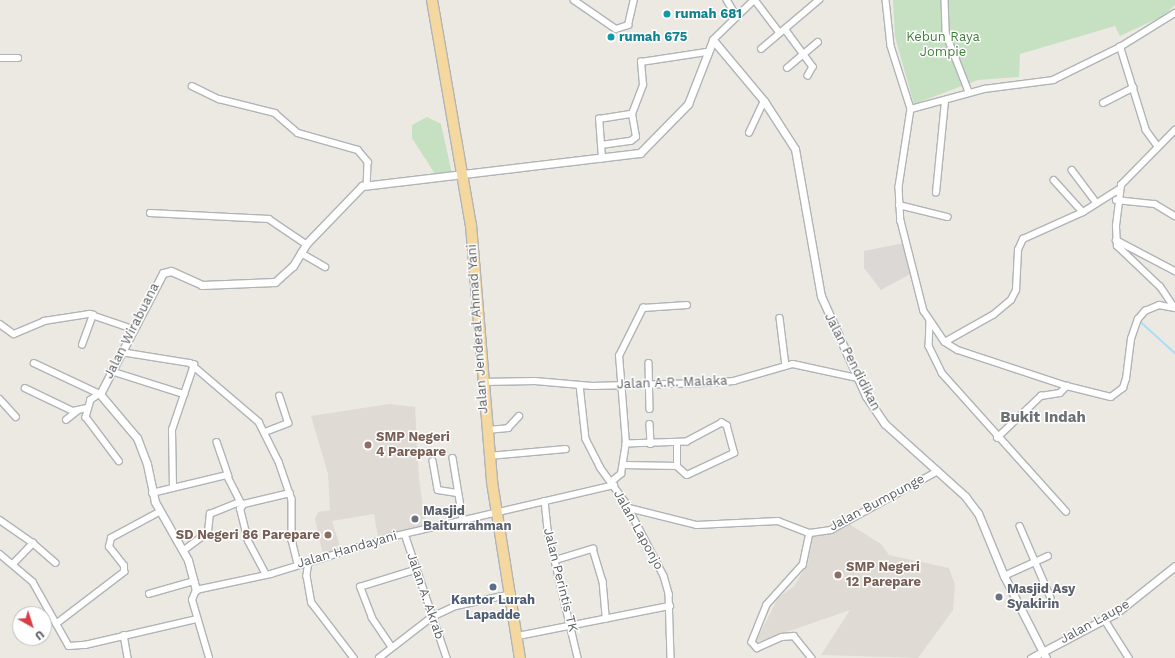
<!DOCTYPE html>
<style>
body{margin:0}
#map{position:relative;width:1175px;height:658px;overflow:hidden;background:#ece9e3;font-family:"Work Sans",sans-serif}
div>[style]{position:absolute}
.industrial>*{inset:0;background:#dbd8d5}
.education>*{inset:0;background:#dfdad4}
.green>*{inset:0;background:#c5e1c1}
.stream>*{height:1.5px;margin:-0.75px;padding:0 0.75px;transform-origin:0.75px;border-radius:0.75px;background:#a9def6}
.roads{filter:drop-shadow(1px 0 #b0b4b7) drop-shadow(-1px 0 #b0b4b7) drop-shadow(0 1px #b0b4b7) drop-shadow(0 -1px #b0b4b7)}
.minor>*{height:5.5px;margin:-2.75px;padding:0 2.75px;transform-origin:2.75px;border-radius:2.75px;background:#fff}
.tertiary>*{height:7px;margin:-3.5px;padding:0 3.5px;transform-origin:3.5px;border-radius:3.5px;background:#fff}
.trunk>*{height:10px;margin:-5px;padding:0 5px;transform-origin:5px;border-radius:5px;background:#f4d8a0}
.dots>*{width:11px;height:11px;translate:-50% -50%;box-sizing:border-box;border:2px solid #fff;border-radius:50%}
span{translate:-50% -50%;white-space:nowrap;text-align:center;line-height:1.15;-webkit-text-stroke:3px #fff;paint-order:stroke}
.culture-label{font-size:13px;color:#0d838f;font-weight:700}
.left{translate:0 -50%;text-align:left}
.park-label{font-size:13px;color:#427f3d}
.street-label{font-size:13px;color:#5b5f62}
.education-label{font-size:13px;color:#785e54;font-weight:700}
.right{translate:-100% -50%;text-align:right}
.worship-label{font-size:13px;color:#5b616d;font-weight:700}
.service-label{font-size:13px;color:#4e5e75;font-weight:700}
.quarter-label{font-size:15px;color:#6c7174;font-weight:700}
.north{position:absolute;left:12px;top:606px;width:40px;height:40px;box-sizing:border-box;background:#fff;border:1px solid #bdbfc0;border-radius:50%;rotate:141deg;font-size:11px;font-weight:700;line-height:16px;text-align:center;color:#5b5f62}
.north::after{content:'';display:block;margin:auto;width:14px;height:18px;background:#d73d45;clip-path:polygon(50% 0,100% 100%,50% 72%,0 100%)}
</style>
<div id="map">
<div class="industrial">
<i style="clip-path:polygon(904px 243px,910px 274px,881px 290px,864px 268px,864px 251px)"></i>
</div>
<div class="education">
<i style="clip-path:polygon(389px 404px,415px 407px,419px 479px,426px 527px,378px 538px,374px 514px,332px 521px,341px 549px,323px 555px,315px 519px,318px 512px,330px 510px,328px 474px,311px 416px)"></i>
<i style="clip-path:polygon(849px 524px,881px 544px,889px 555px,949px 568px,955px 585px,953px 610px,918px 658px,821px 655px,850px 610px,755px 643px,778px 598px,794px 586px,808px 563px,813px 536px)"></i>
</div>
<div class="green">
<i style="clip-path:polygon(893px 0,1175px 0,1175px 5px,1163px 16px,1120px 36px,1115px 26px,1020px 54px,1019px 77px,978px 80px,914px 104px,895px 37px)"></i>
<i style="clip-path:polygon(427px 117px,441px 124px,452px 174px,435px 174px,412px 138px,412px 125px)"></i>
</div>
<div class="stream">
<i style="left:1141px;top:322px;width:46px;rotate:42.4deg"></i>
</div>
<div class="roads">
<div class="minor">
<i style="left:574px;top:0;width:51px;rotate:34.6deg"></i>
<i style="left:616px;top:29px;width:13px;rotate:-18deg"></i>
<i style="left:628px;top:25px;width:26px;rotate:-77deg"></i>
<i style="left:727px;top:0;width:17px;rotate:59deg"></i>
<i style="left:755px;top:0;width:41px;rotate:52.9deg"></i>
<i style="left:886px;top:0;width:46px;rotate:83.8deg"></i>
<i style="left:891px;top:46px;width:66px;rotate:72.4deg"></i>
<i style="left:911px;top:109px;width:79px;rotate:98.7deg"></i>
<i style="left:899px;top:187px;width:34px;rotate:87deg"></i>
<i style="left:901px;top:221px;width:93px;rotate:75.7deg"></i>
<i style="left:924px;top:311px;width:37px;rotate:56deg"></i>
<i style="left:945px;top:342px;width:15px;rotate:32deg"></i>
<i style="left:958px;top:350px;width:115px;rotate:18.3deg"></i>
<i style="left:1067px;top:386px;width:45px;rotate:14deg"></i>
<i style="left:1111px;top:397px;width:15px;rotate:-37deg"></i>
<i style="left:1123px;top:388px;width:9px;rotate:-72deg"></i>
<i style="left:1126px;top:379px;width:40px;rotate:-82.9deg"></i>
<i style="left:1131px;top:339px;width:21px;rotate:-71deg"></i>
<i style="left:1138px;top:319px;width:11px;rotate:-49deg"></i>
<i style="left:1145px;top:311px;width:15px;rotate:-23deg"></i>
<i style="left:1159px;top:305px;width:16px;rotate:11deg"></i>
<i style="left:945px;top:0;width:33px;rotate:88deg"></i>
<i style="left:946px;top:33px;width:63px;rotate:68.7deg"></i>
<i style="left:785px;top:29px;width:47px;rotate:53.6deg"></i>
<i style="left:813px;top:67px;width:10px;rotate:119deg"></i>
<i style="left:713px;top:40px;width:57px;rotate:-44.3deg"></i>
<i style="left:761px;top:49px;width:76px;rotate:-40.2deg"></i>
<i style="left:0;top:58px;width:18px"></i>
<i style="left:787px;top:68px;width:40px;rotate:-40deg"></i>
<i style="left:192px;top:86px;width:30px;rotate:26deg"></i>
<i style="left:219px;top:99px;width:58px;rotate:14deg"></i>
<i style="left:275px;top:113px;width:30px;rotate:41deg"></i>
<i style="left:298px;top:133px;width:62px;rotate:15.8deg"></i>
<i style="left:358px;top:150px;width:16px;rotate:50deg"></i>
<i style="left:368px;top:162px;width:23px;rotate:92deg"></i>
<i style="left:1103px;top:103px;width:34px;rotate:-27deg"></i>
<i style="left:911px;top:109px;width:76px;rotate:-15.3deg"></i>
<i style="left:984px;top:89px;width:70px;rotate:-7.4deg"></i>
<i style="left:1053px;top:80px;width:75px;rotate:-26.2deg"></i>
<i style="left:749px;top:133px;width:35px;rotate:-65deg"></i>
<i style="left:601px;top:145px;width:26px;rotate:-94deg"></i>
<i style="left:599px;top:119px;width:33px;rotate:-9deg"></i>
<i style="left:1157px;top:146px;width:19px;rotate:-126deg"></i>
<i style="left:1146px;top:131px;width:88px;rotate:-107.2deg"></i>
<i style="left:1120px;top:47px;width:65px;rotate:-31.7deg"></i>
<i style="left:602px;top:159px;width:14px;rotate:-94deg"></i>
<i style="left:601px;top:145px;width:30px;rotate:-8deg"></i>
<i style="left:631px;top:141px;width:6px;rotate:-39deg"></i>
<i style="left:636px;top:137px;width:23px;rotate:-100deg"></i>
<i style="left:632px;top:114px;width:31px;rotate:-69deg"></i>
<i style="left:643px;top:85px;width:23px;rotate:-95deg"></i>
<i style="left:641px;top:62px;width:66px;rotate:-8.7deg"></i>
<i style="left:1072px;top:170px;width:40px;rotate:53deg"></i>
<i style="left:1054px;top:180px;width:43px;rotate:47.8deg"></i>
<i style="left:936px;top:193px;width:92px;rotate:-84.4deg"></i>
<i style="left:1116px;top:200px;width:39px;rotate:6deg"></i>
<i style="left:1155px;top:204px;width:23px;rotate:31deg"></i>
<i style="left:899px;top:205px;width:50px;rotate:13.8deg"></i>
<i style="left:150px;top:213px;width:119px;rotate:2.9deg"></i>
<i style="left:269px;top:219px;width:45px;rotate:34deg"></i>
<i style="left:1116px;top:240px;width:67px;rotate:27.7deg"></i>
<i style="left:301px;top:253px;width:28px;rotate:30deg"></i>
<i style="left:1173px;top:306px;width:23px;rotate:-124deg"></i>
<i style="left:1160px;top:287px;width:59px;rotate:-136.4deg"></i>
<i style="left:1117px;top:246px;width:20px;rotate:-93deg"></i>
<i style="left:1116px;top:226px;width:41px;rotate:-83deg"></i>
<i style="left:1121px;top:185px;width:77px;rotate:-45.5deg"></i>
<i style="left:780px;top:318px;width:48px;rotate:82.9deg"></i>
<i style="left:930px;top:321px;width:25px;rotate:92deg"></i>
<i style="left:929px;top:346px;width:30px;rotate:64deg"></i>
<i style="left:942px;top:373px;width:186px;rotate:48.1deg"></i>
<i style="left:0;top:324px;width:17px;rotate:36deg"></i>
<i style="left:14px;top:334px;width:33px;rotate:-23deg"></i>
<i style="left:44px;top:321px;width:46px;rotate:-8.8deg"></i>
<i style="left:89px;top:314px;width:46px;rotate:18.8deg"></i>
<i style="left:945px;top:342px;width:55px;rotate:-29.4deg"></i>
<i style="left:993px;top:315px;width:23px;rotate:-40deg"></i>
<i style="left:1011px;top:300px;width:11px;rotate:-63deg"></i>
<i style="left:1016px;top:290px;width:40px;rotate:-87.1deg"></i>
<i style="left:1018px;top:250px;width:12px;rotate:-66deg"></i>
<i style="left:1023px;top:239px;width:66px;rotate:-24.2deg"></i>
<i style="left:1083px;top:212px;width:41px;rotate:-32.2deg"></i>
<i style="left:82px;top:345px;width:32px;rotate:-70deg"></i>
<i style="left:121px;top:352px;width:70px;rotate:9.1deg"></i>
<i style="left:190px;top:363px;width:91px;rotate:40.5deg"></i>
<i style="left:259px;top:422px;width:45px;rotate:63.4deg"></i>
<i style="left:279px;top:462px;width:39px;rotate:71deg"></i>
<i style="left:292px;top:499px;width:41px;rotate:90deg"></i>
<i style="left:292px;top:540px;width:25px;rotate:76deg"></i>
<i style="left:34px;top:363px;width:73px;rotate:25.2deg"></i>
<i style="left:100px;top:394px;width:11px;rotate:146deg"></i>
<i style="left:91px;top:400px;width:18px;rotate:106deg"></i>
<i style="left:86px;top:417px;width:55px;rotate:53.1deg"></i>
<i style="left:649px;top:363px;width:46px;rotate:88.8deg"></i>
<i style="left:111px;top:371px;width:77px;rotate:17.5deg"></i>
<i style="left:483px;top:382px;width:52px;rotate:-1.1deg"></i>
<i style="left:535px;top:381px;width:57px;rotate:5deg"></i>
<i style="left:592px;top:386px;width:115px;rotate:-1.5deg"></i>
<i style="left:707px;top:383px;width:27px;rotate:-4deg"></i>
<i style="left:734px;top:381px;width:61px;rotate:-16.1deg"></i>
<i style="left:793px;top:364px;width:66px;rotate:12.3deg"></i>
<i style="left:580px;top:385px;width:54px;rotate:83.7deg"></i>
<i style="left:586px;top:439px;width:31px;rotate:63deg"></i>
<i style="left:600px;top:467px;width:44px;rotate:54.2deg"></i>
<i style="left:626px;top:503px;width:82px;rotate:62.5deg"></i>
<i style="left:664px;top:576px;width:19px;rotate:74deg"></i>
<i style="left:669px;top:594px;width:64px;rotate:88.2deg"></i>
<i style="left:25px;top:388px;width:53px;rotate:25.6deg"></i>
<i style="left:73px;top:411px;width:14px;rotate:-12deg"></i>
<i style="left:0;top:399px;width:24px;rotate:48deg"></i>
<i style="left:66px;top:420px;width:14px;rotate:-39deg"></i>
<i style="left:650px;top:424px;width:20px;rotate:87deg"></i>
<i style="left:487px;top:430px;width:21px;rotate:-5deg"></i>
<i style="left:508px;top:428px;width:16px;rotate:-47deg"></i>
<i style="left:265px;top:432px;width:25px;rotate:-21deg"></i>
<i style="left:288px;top:423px;width:28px;rotate:-108deg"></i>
<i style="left:997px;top:438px;width:61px;rotate:-43.7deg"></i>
<i style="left:1041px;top:396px;width:19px;rotate:-9deg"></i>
<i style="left:1060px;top:393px;width:10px;rotate:-45deg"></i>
<i style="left:217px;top:442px;width:36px;rotate:71deg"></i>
<i style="left:489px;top:456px;width:77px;rotate:-5.2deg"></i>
<i style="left:453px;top:458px;width:62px;rotate:80.7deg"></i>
<i style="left:433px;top:461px;width:29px;rotate:80deg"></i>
<i style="left:438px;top:490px;width:19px;rotate:9deg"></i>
<i style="left:624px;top:465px;width:53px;rotate:1.1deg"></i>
<i style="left:677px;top:466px;width:23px;rotate:-90deg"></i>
<i style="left:677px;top:466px;width:13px;rotate:42deg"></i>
<i style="left:687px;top:475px;width:52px;rotate:-25.1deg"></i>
<i style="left:734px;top:453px;width:28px;rotate:-105deg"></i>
<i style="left:727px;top:426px;width:6px;rotate:-149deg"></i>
<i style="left:722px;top:423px;width:40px;rotate:152deg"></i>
<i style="left:687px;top:442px;width:61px;rotate:178.1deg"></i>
<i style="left:626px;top:444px;width:88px;rotate:-94.5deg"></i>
<i style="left:619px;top:356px;width:54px;rotate:-63.4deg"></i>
<i style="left:643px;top:308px;width:44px;rotate:-3.9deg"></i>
<i style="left:611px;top:482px;width:13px;rotate:-39deg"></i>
<i style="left:621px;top:474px;width:30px;rotate:-81deg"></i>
<i style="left:173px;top:488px;width:58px;rotate:-91deg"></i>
<i style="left:172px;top:430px;width:69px;rotate:-71.3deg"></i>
<i style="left:152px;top:493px;width:77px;rotate:-13.5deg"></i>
<i style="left:227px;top:475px;width:34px;rotate:63deg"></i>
<i style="left:545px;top:501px;width:30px;rotate:84deg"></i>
<i style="left:548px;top:531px;width:130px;rotate:76.7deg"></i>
<i style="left:629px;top:508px;width:70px;rotate:14deg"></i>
<i style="left:697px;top:525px;width:81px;rotate:-2.8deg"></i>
<i style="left:778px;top:521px;width:34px;rotate:21deg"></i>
<i style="left:810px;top:533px;width:21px;rotate:-8deg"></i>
<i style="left:831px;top:530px;width:122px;rotate:-28.9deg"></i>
<i style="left:0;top:520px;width:40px;rotate:34.9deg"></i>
<i style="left:1020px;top:526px;width:78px;rotate:66.7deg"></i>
<i style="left:810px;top:533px;width:33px;rotate:102deg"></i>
<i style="left:803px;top:565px;width:54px;rotate:132deg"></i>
<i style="left:767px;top:605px;width:40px;rotate:112deg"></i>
<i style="left:752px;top:642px;width:8px;rotate:50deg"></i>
<i style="left:757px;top:648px;width:27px;rotate:-24deg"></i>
<i style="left:782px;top:637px;width:12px;rotate:-5deg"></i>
<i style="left:794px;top:636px;width:28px;rotate:51deg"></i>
<i style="left:405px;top:534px;width:131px;rotate:71.3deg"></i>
<i style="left:183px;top:551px;width:31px;rotate:-37deg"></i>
<i style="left:208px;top:532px;width:18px;rotate:-84deg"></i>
<i style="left:210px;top:514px;width:32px;rotate:-22deg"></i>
<i style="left:0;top:554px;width:43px;rotate:40.3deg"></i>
<i style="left:33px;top:582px;width:73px;rotate:60.6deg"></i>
<i style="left:69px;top:646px;width:16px;rotate:-4deg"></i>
<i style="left:85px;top:645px;width:115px;rotate:-13.1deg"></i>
<i style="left:556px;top:560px;width:39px;rotate:-17deg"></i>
<i style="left:593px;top:549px;width:34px;rotate:73deg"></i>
<i style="left:603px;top:581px;width:38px;rotate:85deg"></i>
<i style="left:309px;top:561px;width:15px;rotate:98deg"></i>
<i style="left:307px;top:576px;width:27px;rotate:80deg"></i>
<i style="left:312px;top:603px;width:69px;rotate:52.6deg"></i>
<i style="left:13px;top:564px;width:29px;rotate:-46deg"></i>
<i style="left:33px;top:543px;width:30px;rotate:41deg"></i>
<i style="left:266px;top:575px;width:38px;rotate:-118deg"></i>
<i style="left:248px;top:541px;width:33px;rotate:-104deg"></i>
<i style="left:240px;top:509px;width:6px;rotate:-51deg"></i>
<i style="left:244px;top:504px;width:47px;rotate:-13.4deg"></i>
<i style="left:1004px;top:576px;width:48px;rotate:-24.4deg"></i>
<i style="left:149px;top:594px;width:47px;rotate:-16.1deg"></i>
<i style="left:1105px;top:620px;width:45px;rotate:57.7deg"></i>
<i style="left:56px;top:624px;width:86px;rotate:-37.4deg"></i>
<i style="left:124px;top:572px;width:6px;rotate:-90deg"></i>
<i style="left:124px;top:566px;width:24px;rotate:-128deg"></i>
<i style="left:109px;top:547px;width:9px;rotate:-77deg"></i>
<i style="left:111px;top:538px;width:55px;rotate:-28.4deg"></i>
<i style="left:124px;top:635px;width:23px;rotate:80deg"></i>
<i style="left:518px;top:636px;width:155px;rotate:-11.2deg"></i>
<i style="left:392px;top:648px;width:36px;rotate:-124deg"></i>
<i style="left:372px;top:618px;width:33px;rotate:-111deg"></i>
<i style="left:360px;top:587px;width:58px;rotate:-17.2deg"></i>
<i style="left:209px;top:658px;width:60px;rotate:-106.3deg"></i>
<i style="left:192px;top:600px;width:11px;rotate:-68deg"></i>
<i style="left:196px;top:590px;width:77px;rotate:-12deg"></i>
<i style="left:271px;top:574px;width:126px;rotate:-17.1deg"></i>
<i style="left:391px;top:537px;width:229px;rotate:-13.1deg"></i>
<i style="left:379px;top:658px;width:67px;rotate:-37.7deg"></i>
<i style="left:432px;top:617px;width:26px;rotate:-25deg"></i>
<i style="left:456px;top:606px;width:57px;rotate:-12.1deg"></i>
</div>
<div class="tertiary">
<i style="left:196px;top:590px;width:31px;rotate:-105deg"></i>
<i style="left:188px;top:560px;width:67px;rotate:-119.6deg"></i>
<i style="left:155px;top:502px;width:39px;rotate:-102deg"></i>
<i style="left:147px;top:464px;width:28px;rotate:-111deg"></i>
<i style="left:137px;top:438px;width:57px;rotate:-130.1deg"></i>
<i style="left:100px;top:394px;width:136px;rotate:-62.5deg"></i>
<i style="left:163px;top:273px;width:8px;rotate:-14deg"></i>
<i style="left:171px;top:271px;width:34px;rotate:24deg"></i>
<i style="left:202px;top:285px;width:73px;rotate:-2.4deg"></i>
<i style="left:275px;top:282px;width:24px;rotate:-42deg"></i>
<i style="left:293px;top:266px;width:26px;rotate:-59deg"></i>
<i style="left:306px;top:244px;width:81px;rotate:-46deg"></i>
<i style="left:362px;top:186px;width:280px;rotate:-6.8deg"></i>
<i style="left:640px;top:153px;width:69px;rotate:-45.6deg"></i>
<i style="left:688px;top:104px;width:69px;rotate:-68.7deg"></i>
<i style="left:713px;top:40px;width:80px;rotate:50.1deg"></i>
<i style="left:764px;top:101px;width:57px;rotate:57.1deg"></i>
<i style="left:795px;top:149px;width:149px;rotate:80deg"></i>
<i style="left:821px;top:296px;width:110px;rotate:65.8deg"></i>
<i style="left:866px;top:396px;width:34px;rotate:56deg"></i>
<i style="left:885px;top:424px;width:108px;rotate:42deg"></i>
<i style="left:965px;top:496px;width:21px;rotate:53deg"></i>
<i style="left:978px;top:513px;width:68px;rotate:67.6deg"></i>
<i style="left:1004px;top:576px;width:92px;rotate:62.9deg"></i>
<i style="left:1031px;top:658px;width:96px;rotate:-27.9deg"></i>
<i style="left:1116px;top:613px;width:75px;rotate:-38.5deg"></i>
</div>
<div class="trunk">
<i style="left:432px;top:0;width:228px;rotate:80.2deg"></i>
<i style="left:471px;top:225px;width:258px;rotate:85.3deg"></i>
<i style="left:492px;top:482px;width:178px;rotate:81deg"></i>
</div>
</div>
<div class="dots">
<i style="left:667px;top:14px;background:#0f9aa8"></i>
<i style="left:611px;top:37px;background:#0f9aa8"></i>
<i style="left:368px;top:445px;background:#8d6e63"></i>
<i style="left:415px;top:519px;background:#6b7280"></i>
<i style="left:328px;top:535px;background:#8d6e63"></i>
<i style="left:838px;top:575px;background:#8d6e63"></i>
<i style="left:493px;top:587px;background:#5c6f8a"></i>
<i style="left:999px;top:597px;background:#6b7280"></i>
</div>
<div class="culture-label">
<span class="left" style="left:675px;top:14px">rumah 681</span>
<span class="left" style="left:619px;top:37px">rumah 675</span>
</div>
<div class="park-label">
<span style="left:943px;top:45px">Kebun Raya<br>Jompie</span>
</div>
<div class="street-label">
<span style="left:478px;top:329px;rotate:-94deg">Jalan Jenderal Ahmad Yani</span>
<span style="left:132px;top:331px;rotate:-63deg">Jalan Wirabuana</span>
<span style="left:852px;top:362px;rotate:63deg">Jalan Pendidikan</span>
<span style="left:672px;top:383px;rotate:-2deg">Jalan A.R. Malaka</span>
<span style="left:877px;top:503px;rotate:-28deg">Jalan Bumpunge</span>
<span style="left:638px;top:530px;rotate:61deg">Jalan Laponjo</span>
<span style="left:347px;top:550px;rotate:-16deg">Jalan Handayani</span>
<span style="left:560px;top:580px;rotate:76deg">Jalan Perintis TK</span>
<span style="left:425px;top:596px;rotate:71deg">Jalan A. Akrab</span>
<span style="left:1095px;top:622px;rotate:-29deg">Jalan Laupe</span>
</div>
<div class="education-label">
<span class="left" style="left:376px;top:445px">SMP Negeri<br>4 Parepare</span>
<span class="right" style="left:320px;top:535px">SD Negeri 86 Parepare</span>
<span class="left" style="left:846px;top:575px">SMP Negeri<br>12 Parepare</span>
</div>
<div class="worship-label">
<span class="left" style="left:423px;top:519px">Masjid<br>Baiturrahman</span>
<span class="left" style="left:1007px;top:597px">Masjid Asy<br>Syakirin</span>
</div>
<div class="service-label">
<span style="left:493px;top:608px">Kantor Lurah<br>Lapadde</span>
</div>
<div class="quarter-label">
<span style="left:1043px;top:418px">Bukit Indah</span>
</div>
<div class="north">U</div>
</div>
